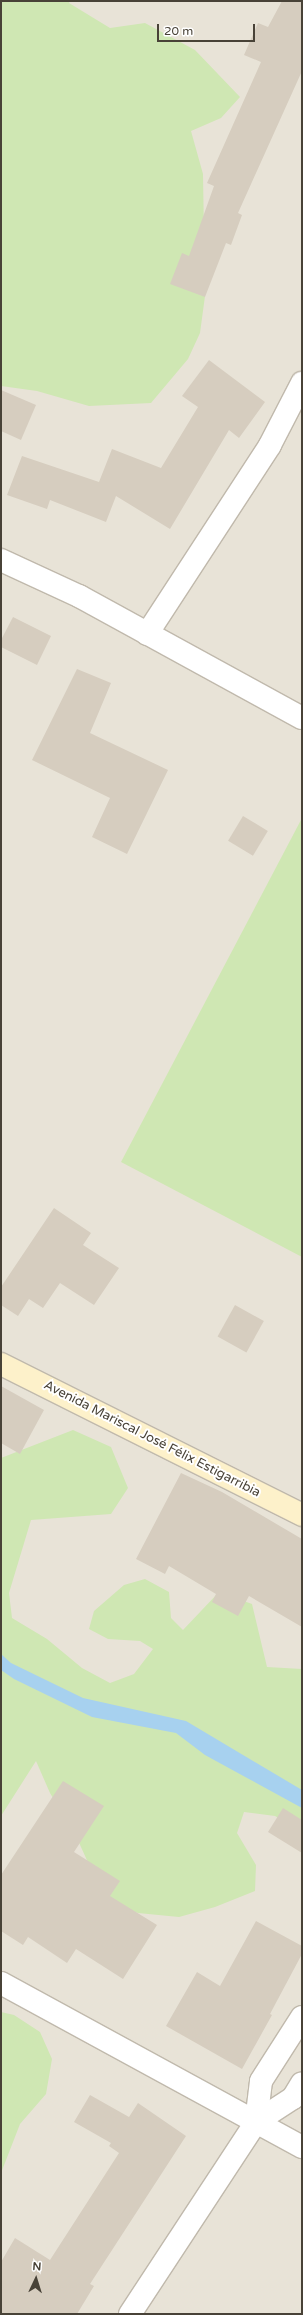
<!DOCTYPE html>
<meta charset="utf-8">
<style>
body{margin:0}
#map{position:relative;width:303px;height:2315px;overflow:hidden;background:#f4f1e9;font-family:"Varela Round",sans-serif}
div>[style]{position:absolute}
.residential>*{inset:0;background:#e8e3d7;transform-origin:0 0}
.green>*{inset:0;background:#cfe7b3}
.water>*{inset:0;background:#a7d1ef}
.building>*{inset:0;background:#d6cdbf;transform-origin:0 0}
.roads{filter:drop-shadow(1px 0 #c0b9ac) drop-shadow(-1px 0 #c0b9ac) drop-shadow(0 1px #c0b9ac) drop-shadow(0 -1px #c0b9ac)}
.street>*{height:22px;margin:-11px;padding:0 11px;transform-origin:11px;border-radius:11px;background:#fff}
.secondary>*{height:22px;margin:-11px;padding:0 11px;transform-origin:11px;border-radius:11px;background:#fdf1ca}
span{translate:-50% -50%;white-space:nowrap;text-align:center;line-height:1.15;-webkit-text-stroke:4px #fff;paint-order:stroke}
.street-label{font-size:13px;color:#484237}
.frame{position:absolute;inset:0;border:2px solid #484237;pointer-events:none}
.north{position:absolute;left:16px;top:2259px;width:40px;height:40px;-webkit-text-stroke:3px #fff;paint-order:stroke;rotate:4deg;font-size:11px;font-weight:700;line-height:16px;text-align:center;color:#484237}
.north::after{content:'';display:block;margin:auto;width:14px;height:18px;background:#484237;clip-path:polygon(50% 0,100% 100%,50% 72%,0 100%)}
.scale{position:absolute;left:157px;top:24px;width:98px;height:18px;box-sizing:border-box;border:2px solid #484237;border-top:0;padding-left:5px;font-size:12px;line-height:14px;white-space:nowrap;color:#484237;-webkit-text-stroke:3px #fff;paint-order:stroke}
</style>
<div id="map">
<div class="residential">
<i style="left:1px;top:1px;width:301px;height:2313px"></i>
</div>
<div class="green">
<i style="clip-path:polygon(1px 1px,70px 1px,69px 3px,110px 28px,145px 23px,195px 50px,240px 97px,221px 118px,191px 131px,203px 174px,205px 296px,200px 333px,188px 359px,151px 403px,89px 406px,37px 391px,1px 386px)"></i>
<i style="clip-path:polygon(302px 818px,302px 1257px,121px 1162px)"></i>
<i style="clip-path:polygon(73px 1430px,111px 1447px,128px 1488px,111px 1514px,31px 1520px,9px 1593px,12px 1618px,47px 1639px,82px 1668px,110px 1683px,134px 1674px,153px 1649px,140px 1641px,108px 1639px,89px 1629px,94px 1611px,124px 1585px,145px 1579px,169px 1592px,171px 1618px,183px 1630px,219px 1592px,252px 1604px,267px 1667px,302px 1669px,302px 1832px,275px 1816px,244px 1812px,237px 1833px,256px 1865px,255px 1891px,215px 1907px,179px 1917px,138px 1913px,105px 1900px,76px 1836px,50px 1793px,36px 1761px,1px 1816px,1px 1458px)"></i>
<i style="clip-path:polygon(1px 2012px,14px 2015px,40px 2032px,52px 2059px,46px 2094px,20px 2124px,1px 2173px)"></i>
</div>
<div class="water">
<i style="clip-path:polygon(1px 1654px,11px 1663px,83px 1698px,186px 1721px,302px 1790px,302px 1808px,205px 1755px,176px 1733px,92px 1717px,14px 1679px,1px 1670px)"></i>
</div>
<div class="building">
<i style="clip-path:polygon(282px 1px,302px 1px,302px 71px,238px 213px,242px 215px,231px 245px,226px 243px,205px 297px,170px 284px,182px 253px,189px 256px,214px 186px,207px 183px,261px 62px,244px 55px,258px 23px,268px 27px)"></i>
<i style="clip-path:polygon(209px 360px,265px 402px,239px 438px,229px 430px,170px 529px,116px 496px,106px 522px,50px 500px,47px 509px,7px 495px,22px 456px,99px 482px,112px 449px,161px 468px,198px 407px,182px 396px)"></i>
<i style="clip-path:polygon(1px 390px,36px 405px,21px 440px,1px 431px)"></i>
<i style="clip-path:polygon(13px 617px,51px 636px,37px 665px,1px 647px,1px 640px)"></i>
<i style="clip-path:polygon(77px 669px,111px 683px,90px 733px,168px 770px,127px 854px,92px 837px,110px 798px,32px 760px)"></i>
<i style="left:243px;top:816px;width:29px;height:29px;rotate:31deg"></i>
<i style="clip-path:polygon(54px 1208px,91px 1233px,83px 1245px,119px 1268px,94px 1305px,60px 1283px,43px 1308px,29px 1299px,18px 1316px,1px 1305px,1px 1287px)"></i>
<i style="left:235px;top:1305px;width:33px;height:36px;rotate:29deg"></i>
<i style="clip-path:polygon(1px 1386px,44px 1410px,20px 1454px,1px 1443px)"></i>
<i style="clip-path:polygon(181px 1473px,222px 1492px,302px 1539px,302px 1627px,249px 1596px,238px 1616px,212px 1602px,216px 1594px,169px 1566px,165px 1574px,136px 1559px)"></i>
<i style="clip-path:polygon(63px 1781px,104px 1806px,74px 1852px,120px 1881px,110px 1896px,157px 1925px,123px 1979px,76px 1949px,67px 1963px,28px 1937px,23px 1945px,1px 1931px,1px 1875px)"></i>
<i style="clip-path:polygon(283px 1808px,302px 1820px,302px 1853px,268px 1832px)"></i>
<i style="clip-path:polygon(256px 1921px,302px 1946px,302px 1954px,270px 2014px,272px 2015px,242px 2069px,166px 2026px,197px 1972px,220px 1986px)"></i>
<i style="clip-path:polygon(90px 2095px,129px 2117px,138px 2103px,186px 2136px,90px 2284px,94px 2286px,77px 2314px,1px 2314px,1px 2262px,15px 2238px,50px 2260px,119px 2153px,109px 2146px,111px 2143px,74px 2122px)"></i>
</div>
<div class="roads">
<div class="street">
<i style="left:1px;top:560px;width:86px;rotate:24.8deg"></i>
<i style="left:79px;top:596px;width:254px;rotate:28.7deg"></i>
<i style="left:147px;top:634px;width:225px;rotate:-56.9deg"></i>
<i style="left:270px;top:445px;width:70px;rotate:-62.7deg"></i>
<i style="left:1px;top:1983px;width:343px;rotate:28.6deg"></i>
<i style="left:256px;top:2122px;width:41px;rotate:-83deg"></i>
<i style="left:261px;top:2081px;width:76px;rotate:-57.4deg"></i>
<i style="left:130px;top:2314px;width:230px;rotate:-56.7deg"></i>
<i style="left:256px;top:2122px;width:44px;rotate:-33deg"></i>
<i style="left:293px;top:2098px;width:17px;rotate:-59deg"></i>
</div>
<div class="secondary">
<i style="left:1px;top:1364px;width:337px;rotate:26.6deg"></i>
</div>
</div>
<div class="street-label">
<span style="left:152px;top:1439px;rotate:27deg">Avenida Mariscal José Félix Estigarribia</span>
</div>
<div class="frame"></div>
<div class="north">N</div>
<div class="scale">20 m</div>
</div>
